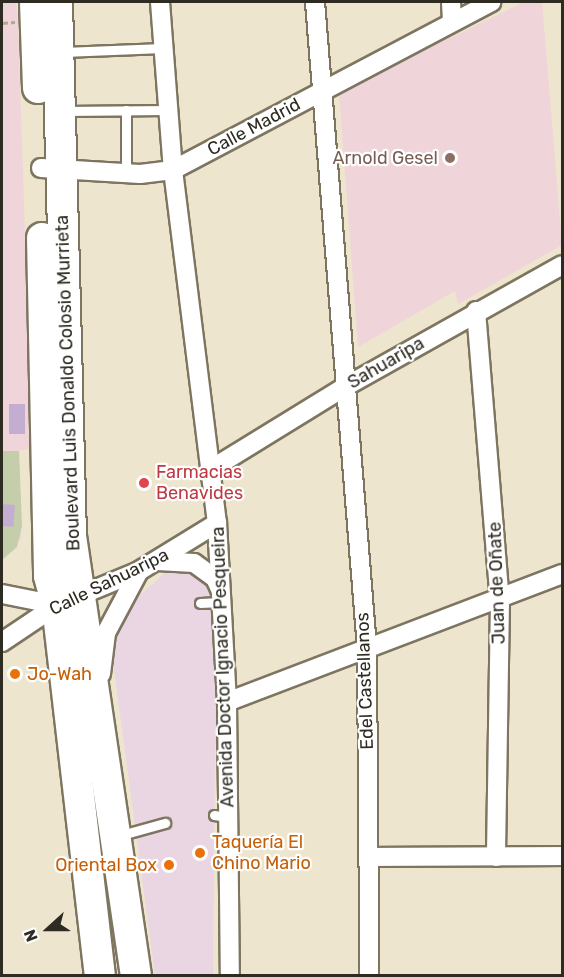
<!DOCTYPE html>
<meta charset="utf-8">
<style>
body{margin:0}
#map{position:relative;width:564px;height:977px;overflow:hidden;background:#eee5ce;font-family:Rubik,sans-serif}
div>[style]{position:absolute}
.commercial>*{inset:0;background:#ead5e3}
.education>*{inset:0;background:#efd4d9}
.green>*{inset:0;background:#c4ceab}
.building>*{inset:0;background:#c3aed1;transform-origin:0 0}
.path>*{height:3px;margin-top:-1.5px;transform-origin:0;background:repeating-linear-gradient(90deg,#afa895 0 6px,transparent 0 9px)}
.roads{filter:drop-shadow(2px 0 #7d7560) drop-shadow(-2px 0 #7d7560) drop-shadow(0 2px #7d7560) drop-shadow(0 -2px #7d7560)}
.lane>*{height:9px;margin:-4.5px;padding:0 4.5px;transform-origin:4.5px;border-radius:4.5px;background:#fff}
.street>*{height:18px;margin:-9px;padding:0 9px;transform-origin:9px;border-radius:9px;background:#fff}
.primary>*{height:30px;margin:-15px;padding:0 15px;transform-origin:15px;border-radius:15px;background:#fff}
.dots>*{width:16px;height:16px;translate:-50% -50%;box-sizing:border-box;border:3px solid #fff;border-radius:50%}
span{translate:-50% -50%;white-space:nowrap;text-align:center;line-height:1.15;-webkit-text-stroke:4.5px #fff;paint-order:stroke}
.street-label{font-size:18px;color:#2e2b22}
.education-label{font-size:18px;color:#785e54}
.right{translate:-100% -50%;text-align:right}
.health-label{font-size:18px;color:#be3a42}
.left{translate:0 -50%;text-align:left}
.food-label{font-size:18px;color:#c56008}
.frame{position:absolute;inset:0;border:3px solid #2e2b22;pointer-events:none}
.north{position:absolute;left:18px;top:899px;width:60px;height:60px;-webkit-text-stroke:4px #fff;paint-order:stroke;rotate:249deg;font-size:16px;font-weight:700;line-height:24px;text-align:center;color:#2e2b22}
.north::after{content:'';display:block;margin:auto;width:21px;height:27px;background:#2e2b22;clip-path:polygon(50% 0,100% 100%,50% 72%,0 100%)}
</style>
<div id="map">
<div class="commercial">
<i style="clip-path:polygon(188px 568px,202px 576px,217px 609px,222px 715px,215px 748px,213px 975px,155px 975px,112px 655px,126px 607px,165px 573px)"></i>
</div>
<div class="education">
<i style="clip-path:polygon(2px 2px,16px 2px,18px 22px,32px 448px,19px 451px,21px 539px,2px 560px)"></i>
<i style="clip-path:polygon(524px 2px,542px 2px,562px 245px,458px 304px,455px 291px,358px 347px,339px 92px)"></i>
</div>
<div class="green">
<i style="clip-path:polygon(2px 451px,19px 451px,22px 526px,17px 547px,2px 560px)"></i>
</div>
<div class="building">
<i style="left:9px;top:404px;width:16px;height:30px"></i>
<i style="left:2px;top:504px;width:13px;height:22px;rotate:4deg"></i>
</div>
<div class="path">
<i style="left:2px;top:23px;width:13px;rotate:-4deg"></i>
</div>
<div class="roads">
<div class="lane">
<i style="left:63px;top:52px;width:100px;rotate:-2.3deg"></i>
<i style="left:64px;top:111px;width:104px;rotate:-0.6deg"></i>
<i style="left:126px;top:173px;width:63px;rotate:-90deg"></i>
<i style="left:200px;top:603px;width:21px;rotate:-3deg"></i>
<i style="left:214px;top:815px;width:14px;rotate:8deg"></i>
<i style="left:118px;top:836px;width:49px;rotate:-15.5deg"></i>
</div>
<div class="street">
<i style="left:160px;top:2px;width:169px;rotate:85.6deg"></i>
<i style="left:173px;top:170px;width:356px;rotate:82.9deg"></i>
<i style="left:217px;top:523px;width:179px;rotate:86.8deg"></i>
<i style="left:227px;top:702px;width:274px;rotate:89.4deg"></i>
<i style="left:315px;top:2px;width:649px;rotate:85.4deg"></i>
<i style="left:367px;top:649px;width:327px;rotate:89.6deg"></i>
<i style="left:451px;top:2px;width:19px;rotate:87deg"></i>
<i style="left:41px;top:168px;width:99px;rotate:3.5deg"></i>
<i style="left:140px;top:174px;width:33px;rotate:-7deg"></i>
<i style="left:173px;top:170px;width:360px;rotate:-27.8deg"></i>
<i style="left:476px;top:311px;width:290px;rotate:85.3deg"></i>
<i style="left:500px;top:600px;width:257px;rotate:90.9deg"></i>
<i style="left:213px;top:468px;width:153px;rotate:-31.6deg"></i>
<i style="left:343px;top:388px;width:251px;rotate:-29.3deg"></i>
<i style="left:157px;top:561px;width:37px;rotate:3deg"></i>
<i style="left:194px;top:563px;width:26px;rotate:36deg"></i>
<i style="left:215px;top:578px;width:12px;rotate:66deg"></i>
<i style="left:2px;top:594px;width:56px;rotate:11.3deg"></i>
<i style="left:2px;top:642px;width:66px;rotate:-33.9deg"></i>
<i style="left:57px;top:605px;width:89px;rotate:-22.5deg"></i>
<i style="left:139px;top:571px;width:92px;rotate:-31.6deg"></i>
<i style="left:101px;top:674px;width:41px;rotate:-83deg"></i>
<i style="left:106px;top:633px;width:70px;rotate:-62deg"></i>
<i style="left:227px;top:702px;width:359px;rotate:-20.9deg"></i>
<i style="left:369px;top:857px;width:193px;rotate:-0.3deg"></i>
</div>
<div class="primary">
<i style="left:35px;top:2px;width:86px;rotate:88deg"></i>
<i style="left:57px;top:2px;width:534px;rotate:88.5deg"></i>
<i style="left:71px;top:536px;width:445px;rotate:81.6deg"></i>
<i style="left:42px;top:238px;width:338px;rotate:88.8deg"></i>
<i style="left:49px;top:576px;width:30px;rotate:75deg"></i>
<i style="left:57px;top:605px;width:373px;rotate:83.4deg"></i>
</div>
</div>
<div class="dots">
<i style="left:450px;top:158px;background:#8d6e63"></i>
<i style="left:144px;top:483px;background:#e0444e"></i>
<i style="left:15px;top:674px;background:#e8710a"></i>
<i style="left:200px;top:853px;background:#e8710a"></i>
<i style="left:169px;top:865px;background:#e8710a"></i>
</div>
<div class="street-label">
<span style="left:254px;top:127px;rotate:-28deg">Calle Madrid</span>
<span style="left:386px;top:363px;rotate:-30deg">Sahuaripa</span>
<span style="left:68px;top:383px;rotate:-92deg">Boulevard Luis Donaldo Colosio Murrieta</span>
<span style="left:109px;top:582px;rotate:-26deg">Calle Sahuaripa</span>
<span style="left:497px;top:583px;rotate:-92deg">Juan de Oñate</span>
<span style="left:223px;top:667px;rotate:-92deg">Avenida Doctor Ignacio Pesqueira</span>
<span style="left:365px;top:681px;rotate:-92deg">Edel Castellanos</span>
</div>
<div class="education-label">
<span class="right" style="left:438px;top:158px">Arnold Gesel</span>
</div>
<div class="health-label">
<span class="left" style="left:156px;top:483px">Farmacias<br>Benavides</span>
</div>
<div class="food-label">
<span class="left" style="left:27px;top:674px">Jo-Wah</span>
<span class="left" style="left:212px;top:853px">Taquería El<br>Chino Mario</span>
<span class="right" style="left:157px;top:865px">Oriental Box</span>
</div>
<div class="frame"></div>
<div class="north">N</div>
</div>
